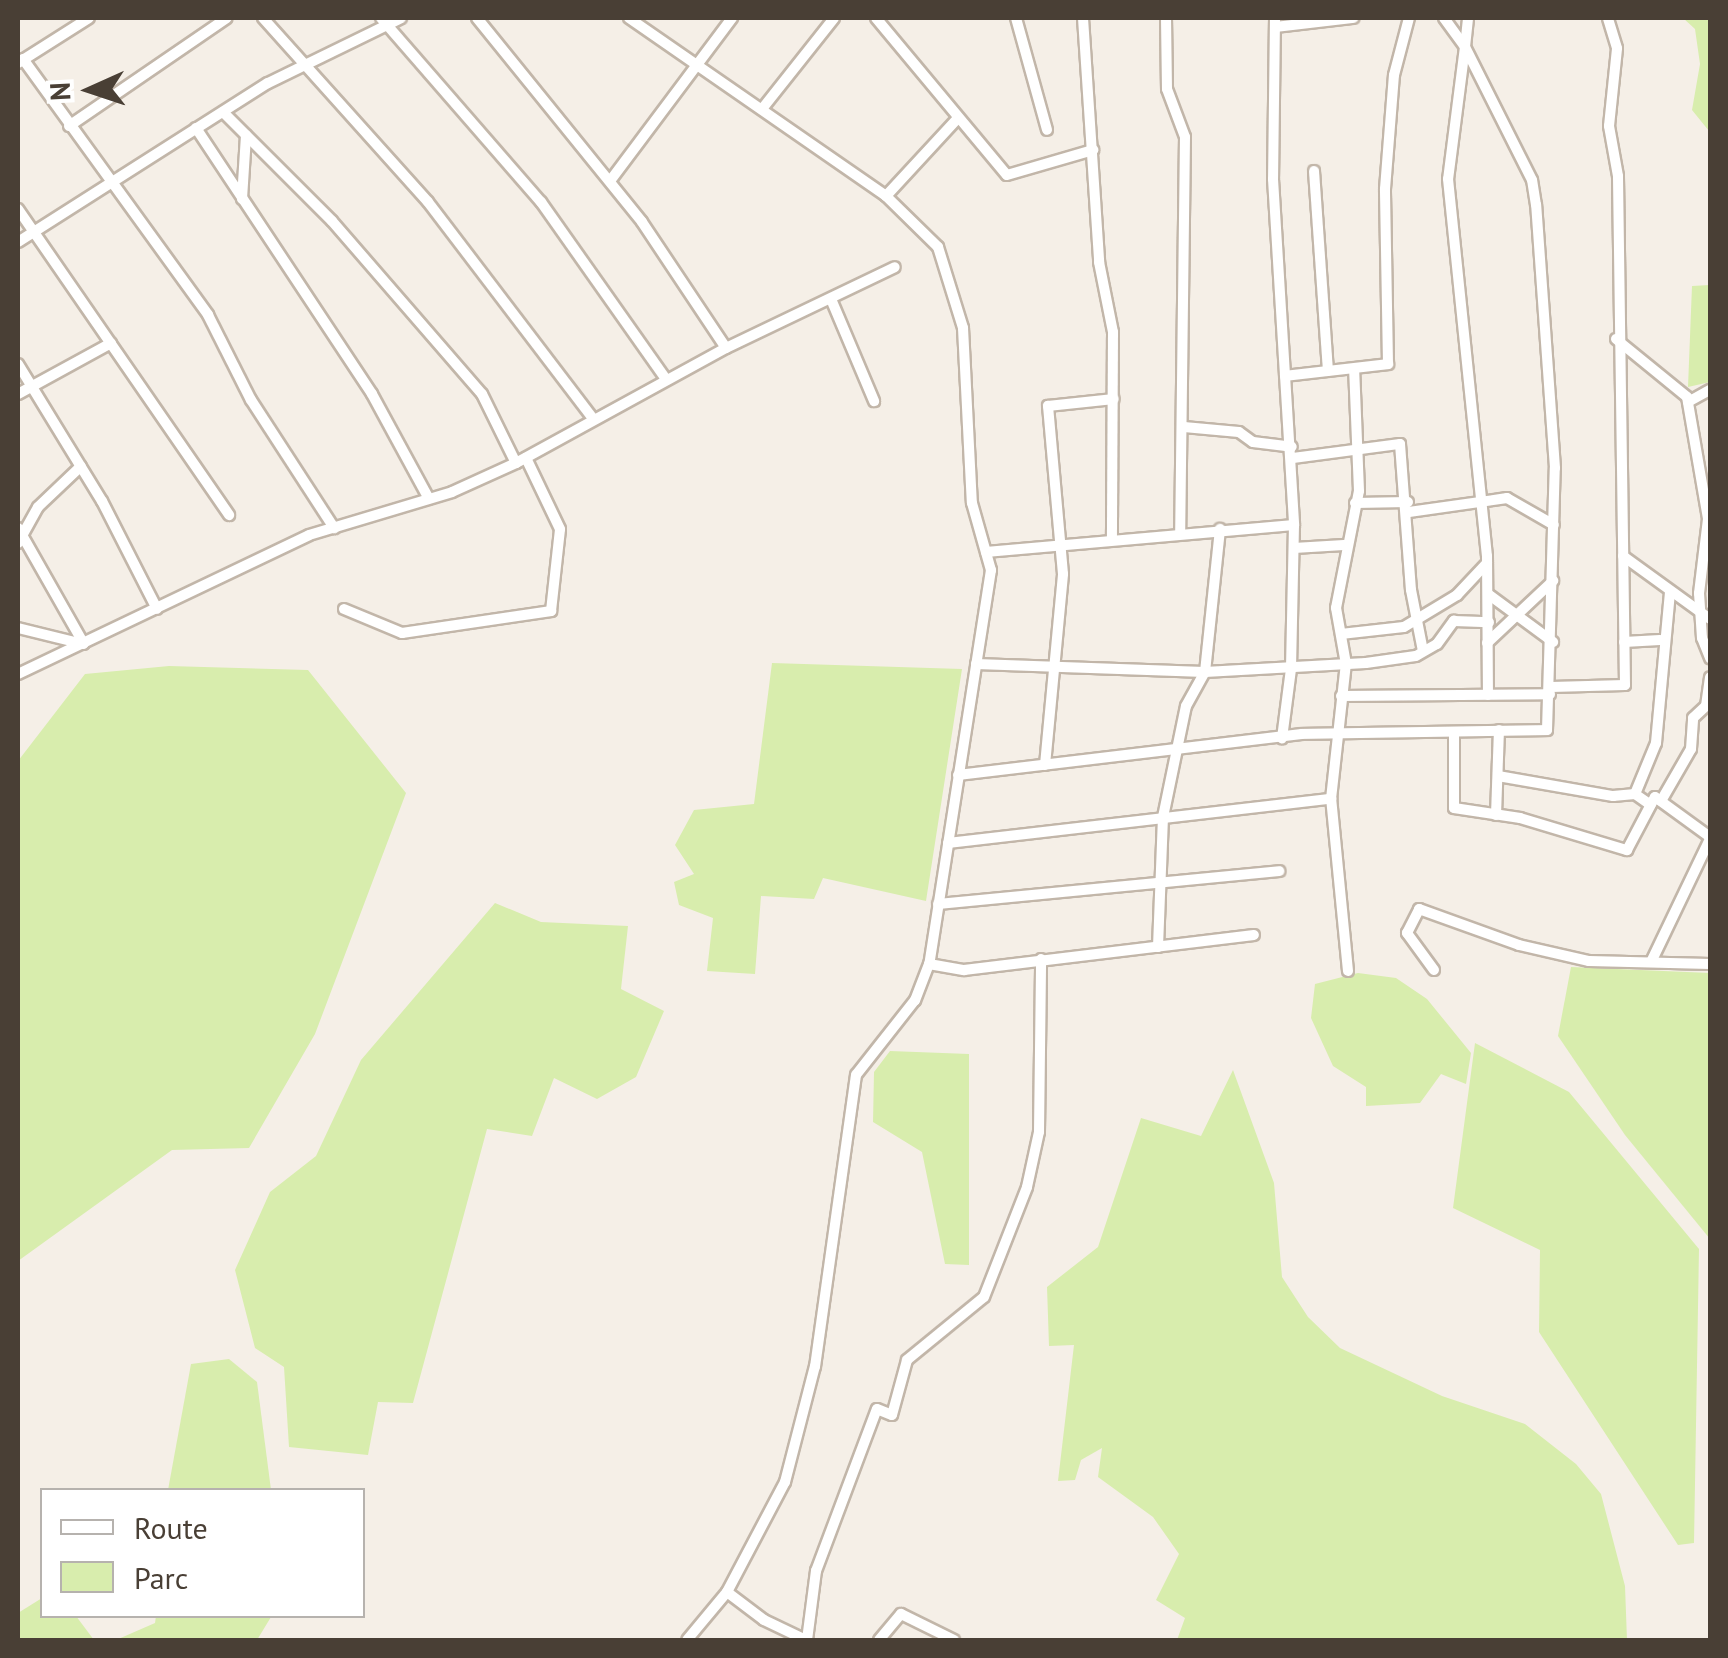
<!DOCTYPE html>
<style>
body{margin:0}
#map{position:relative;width:1728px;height:1658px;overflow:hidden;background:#f5efe7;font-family:"PT Sans",sans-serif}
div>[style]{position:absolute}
.green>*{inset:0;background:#d8edad}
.roads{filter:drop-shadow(2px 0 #c2b6a9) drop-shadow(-2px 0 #c2b6a9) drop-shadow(0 2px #c2b6a9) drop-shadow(0 -2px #c2b6a9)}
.minor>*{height:10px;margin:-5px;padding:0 5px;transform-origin:5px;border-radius:5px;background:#fff}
span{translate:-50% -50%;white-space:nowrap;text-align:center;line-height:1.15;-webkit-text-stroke:9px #fff;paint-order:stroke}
.frame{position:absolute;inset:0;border:20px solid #493f35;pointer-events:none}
.legend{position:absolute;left:40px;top:1488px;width:325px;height:130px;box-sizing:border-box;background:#fff;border:2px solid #b6b2ae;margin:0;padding:12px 18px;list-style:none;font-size:30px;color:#493f35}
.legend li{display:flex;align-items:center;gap:20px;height:50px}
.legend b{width:50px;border:2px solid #b6b2ae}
.north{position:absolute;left:40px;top:40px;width:100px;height:100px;-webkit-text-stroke:8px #fff;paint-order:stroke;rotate:267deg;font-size:28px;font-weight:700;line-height:40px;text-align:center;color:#493f35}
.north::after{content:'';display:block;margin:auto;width:35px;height:45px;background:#493f35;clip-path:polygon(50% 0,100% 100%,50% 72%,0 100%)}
</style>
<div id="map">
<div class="green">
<i style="clip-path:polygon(1683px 18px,1710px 18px,1710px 166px,1709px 131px,1692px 110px,1700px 64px,1695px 29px)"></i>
<i style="clip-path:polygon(1710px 285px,1710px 382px,1688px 387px,1692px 286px)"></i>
<i style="clip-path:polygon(772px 663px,962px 669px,926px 901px,823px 878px,814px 899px,761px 896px,755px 974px,707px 971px,713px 918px,679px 905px,674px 882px,694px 874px,675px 845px,694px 810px,754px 804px)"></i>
<i style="clip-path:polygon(169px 666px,308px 670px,406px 793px,315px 1034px,249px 1148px,172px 1150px,18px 1261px,18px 761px,85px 674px)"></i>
<i style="clip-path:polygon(495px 903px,541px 922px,628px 926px,621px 989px,664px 1011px,636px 1077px,597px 1099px,554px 1078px,532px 1136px,487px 1129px,413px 1403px,378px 1402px,368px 1455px,289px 1447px,284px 1367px,255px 1348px,235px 1270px,270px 1192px,316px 1156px,361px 1060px)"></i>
<i style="clip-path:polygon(1571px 967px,1710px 973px,1710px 1239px,1625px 1135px,1558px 1036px)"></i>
<i style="clip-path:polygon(1358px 973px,1396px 978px,1427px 999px,1471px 1053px,1466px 1084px,1441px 1074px,1420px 1103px,1366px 1106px,1366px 1087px,1333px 1066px,1311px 1018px,1315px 984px)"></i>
<i style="clip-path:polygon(1475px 1043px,1569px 1092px,1699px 1249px,1694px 1543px,1678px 1545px,1539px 1332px,1540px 1250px,1453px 1208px)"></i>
<i style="clip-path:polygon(890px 1051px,969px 1054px,969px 1265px,945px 1264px,922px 1152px,873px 1122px,874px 1072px)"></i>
<i style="clip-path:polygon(1233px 1070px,1274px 1183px,1282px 1277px,1308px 1317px,1340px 1348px,1442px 1396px,1525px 1424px,1576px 1464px,1601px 1494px,1625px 1586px,1627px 1640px,1177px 1640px,1185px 1618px,1156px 1600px,1179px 1554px,1153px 1517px,1098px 1477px,1102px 1448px,1081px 1460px,1075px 1480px,1058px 1481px,1074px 1345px,1049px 1346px,1047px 1287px,1098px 1247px,1141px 1118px,1201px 1136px)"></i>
<i style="clip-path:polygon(229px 1359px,257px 1382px,271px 1490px,168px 1490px,191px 1364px)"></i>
<i style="clip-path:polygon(42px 1598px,42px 1616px,76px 1616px,94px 1640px,18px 1640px,18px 1613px)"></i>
<i style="clip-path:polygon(156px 1616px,271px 1616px,271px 1617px,257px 1640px,116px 1640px,155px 1623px)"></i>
</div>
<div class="roads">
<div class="minor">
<i style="left:263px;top:18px;width:247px;rotate:48.1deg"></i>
<i style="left:428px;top:202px;width:270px;rotate:52.7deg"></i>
<i style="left:381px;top:18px;width:244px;rotate:49deg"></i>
<i style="left:541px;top:202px;width:217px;rotate:54.8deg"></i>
<i style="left:477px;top:18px;width:262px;rotate:51deg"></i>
<i style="left:642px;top:222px;width:151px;rotate:56.3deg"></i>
<i style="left:629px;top:18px;width:313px;rotate:34.7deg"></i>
<i style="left:886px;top:196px;width:73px;rotate:44.4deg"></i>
<i style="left:938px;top:247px;width:85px;rotate:72.8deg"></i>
<i style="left:963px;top:328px;width:175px;rotate:87.1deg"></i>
<i style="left:972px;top:503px;width:70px;rotate:74.2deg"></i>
<i style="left:991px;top:570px;width:399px;rotate:98.9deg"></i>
<i style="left:929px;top:964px;width:39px;rotate:111deg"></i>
<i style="left:915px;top:1000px;width:95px;rotate:128.2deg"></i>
<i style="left:856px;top:1075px;width:294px;rotate:98deg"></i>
<i style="left:815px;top:1366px;width:120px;rotate:104.5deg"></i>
<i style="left:785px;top:1482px;width:124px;rotate:117.8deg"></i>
<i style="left:727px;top:1592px;width:62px;rotate:129.8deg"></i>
<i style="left:876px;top:18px;width:204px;rotate:50.2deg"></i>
<i style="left:1007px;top:175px;width:90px;rotate:-16.2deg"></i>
<i style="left:1016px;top:18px;width:116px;rotate:74.5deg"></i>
<i style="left:1083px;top:18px;width:245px;rotate:86.2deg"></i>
<i style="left:1099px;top:262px;width:71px;rotate:78.7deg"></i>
<i style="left:1113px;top:332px;width:208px;rotate:90.3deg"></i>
<i style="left:1166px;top:18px;width:71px;rotate:89.2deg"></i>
<i style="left:1167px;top:89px;width:51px;rotate:69.4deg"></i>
<i style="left:1185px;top:137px;width:394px;rotate:90.7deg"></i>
<i style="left:1275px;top:18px;width:161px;rotate:90.7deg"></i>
<i style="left:1273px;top:179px;width:347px;rotate:86.5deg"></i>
<i style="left:1294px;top:525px;width:144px;rotate:91.2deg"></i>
<i style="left:1291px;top:669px;width:70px;rotate:97.4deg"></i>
<i style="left:1444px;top:18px;width:36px;rotate:54deg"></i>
<i style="left:1465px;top:47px;width:133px;rotate:97.3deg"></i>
<i style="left:1448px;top:179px;width:379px;rotate:84.1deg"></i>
<i style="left:1487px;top:556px;width:139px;rotate:89.6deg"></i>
<i style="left:1276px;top:27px;width:78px;rotate:-6.7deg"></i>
<i style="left:23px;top:59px;width:316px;rotate:54.1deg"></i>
<i style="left:208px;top:315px;width:95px;rotate:63.2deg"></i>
<i style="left:251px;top:400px;width:153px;rotate:57deg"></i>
<i style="left:18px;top:63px;width:84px;rotate:-32.4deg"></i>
<i style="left:762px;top:109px;width:116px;rotate:-51.6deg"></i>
<i style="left:223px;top:112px;width:154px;rotate:45deg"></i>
<i style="left:332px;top:221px;width:229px;rotate:49.1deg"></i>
<i style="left:482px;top:394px;width:77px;rotate:63.8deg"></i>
<i style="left:516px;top:463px;width:239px;rotate:-28.7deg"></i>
<i style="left:726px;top:348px;width:187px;rotate:-25.6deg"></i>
<i style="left:69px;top:126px;width:191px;rotate:-34.4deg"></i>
<i style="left:196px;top:128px;width:319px;rotate:56.5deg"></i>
<i style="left:372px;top:394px;width:119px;rotate:61.5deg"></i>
<i style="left:1314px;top:171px;width:200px;rotate:86deg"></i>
<i style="left:610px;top:181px;width:204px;rotate:-53.2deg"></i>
<i style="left:886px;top:196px;width:106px;rotate:-47.3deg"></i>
<i style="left:242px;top:199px;width:64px;rotate:-86.4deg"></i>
<i style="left:18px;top:209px;width:372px;rotate:55.4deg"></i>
<i style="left:18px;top:242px;width:296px;rotate:-32.5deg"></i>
<i style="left:268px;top:83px;width:148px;rotate:-26deg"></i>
<i style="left:831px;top:299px;width:111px;rotate:67.1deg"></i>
<i style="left:1616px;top:339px;width:92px;rotate:39.2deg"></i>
<i style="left:1687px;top:397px;width:124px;rotate:80.2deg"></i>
<i style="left:1708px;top:519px;width:75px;rotate:96.9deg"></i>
<i style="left:1699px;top:593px;width:45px;rotate:86.2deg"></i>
<i style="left:1702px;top:638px;width:22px;rotate:68deg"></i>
<i style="left:18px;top:364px;width:161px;rotate:58.5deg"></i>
<i style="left:102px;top:501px;width:121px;rotate:63deg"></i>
<i style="left:1285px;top:376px;width:104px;rotate:-6.6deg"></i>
<i style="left:1388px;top:364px;width:175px;rotate:-91deg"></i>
<i style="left:1385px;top:189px;width:114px;rotate:-85.5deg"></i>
<i style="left:1394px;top:75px;width:59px;rotate:-75.3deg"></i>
<i style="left:18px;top:394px;width:106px;rotate:-28.7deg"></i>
<i style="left:1688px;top:402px;width:25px;rotate:-29deg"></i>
<i style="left:1184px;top:427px;width:55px;rotate:5.2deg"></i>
<i style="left:1239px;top:432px;width:17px;rotate:36deg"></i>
<i style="left:1253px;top:442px;width:39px;rotate:7deg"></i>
<i style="left:1293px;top:458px;width:108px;rotate:-7.5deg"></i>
<i style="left:1400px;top:444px;width:146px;rotate:85.7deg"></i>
<i style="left:1411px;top:590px;width:62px;rotate:78.9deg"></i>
<i style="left:1355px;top:503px;width:53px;rotate:-1.1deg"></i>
<i style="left:1409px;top:512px;width:99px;rotate:-8.1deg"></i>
<i style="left:1507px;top:498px;width:54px;rotate:29.9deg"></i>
<i style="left:18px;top:528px;width:133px;rotate:60.4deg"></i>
<i style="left:18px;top:543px;width:41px;rotate:-60.9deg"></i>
<i style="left:38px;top:507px;width:59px;rotate:-43.6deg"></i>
<i style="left:1294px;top:548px;width:50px;rotate:-3.4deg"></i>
<i style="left:986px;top:552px;width:309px;rotate:-5deg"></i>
<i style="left:1623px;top:556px;width:107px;rotate:35.9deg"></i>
<i style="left:1488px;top:594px;width:81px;rotate:36.4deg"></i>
<i style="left:344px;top:609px;width:63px;rotate:22.5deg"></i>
<i style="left:402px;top:633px;width:151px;rotate:-8.4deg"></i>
<i style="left:551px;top:611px;width:82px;rotate:-83.7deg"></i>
<i style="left:560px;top:529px;width:79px;rotate:-115.6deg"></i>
<i style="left:18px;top:628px;width:67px;rotate:13.8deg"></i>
<i style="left:1341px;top:634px;width:63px;rotate:-6.3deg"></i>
<i style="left:1404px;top:627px;width:62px;rotate:-31.1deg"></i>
<i style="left:1457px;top:595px;width:44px;rotate:-46.8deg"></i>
<i style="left:1624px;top:642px;width:36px;rotate:-3deg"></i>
<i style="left:1487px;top:643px;width:91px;rotate:-43.2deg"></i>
<i style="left:976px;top:664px;width:229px;rotate:2deg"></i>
<i style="left:1205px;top:672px;width:161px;rotate:-3.2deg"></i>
<i style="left:1366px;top:663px;width:50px;rotate:-8deg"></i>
<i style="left:1416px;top:656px;width:24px;rotate:-30deg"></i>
<i style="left:1437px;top:644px;width:29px;rotate:-54deg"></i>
<i style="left:1454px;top:621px;width:35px;rotate:2deg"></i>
<i style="left:18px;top:674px;width:322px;rotate:-25.5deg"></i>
<i style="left:309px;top:535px;width:149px;rotate:-16.7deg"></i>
<i style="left:452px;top:492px;width:70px;rotate:-24.4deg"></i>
<i style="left:1551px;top:687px;width:74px;rotate:-1.5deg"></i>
<i style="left:1625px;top:685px;width:509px;rotate:-90.79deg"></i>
<i style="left:1618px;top:176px;width:51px;rotate:-100.2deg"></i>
<i style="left:1609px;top:126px;width:78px;rotate:-84.1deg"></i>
<i style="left:1617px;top:48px;width:31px;rotate:-107deg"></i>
<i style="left:1341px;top:696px;width:209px;rotate:-0.5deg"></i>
<i style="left:1454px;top:732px;width:76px;rotate:90deg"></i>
<i style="left:1454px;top:808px;width:67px;rotate:8.6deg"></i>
<i style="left:1520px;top:818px;width:112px;rotate:16.7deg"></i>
<i style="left:1627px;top:850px;width:60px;rotate:-62.2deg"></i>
<i style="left:1655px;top:797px;width:68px;rotate:36deg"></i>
<i style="left:1045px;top:765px;width:192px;rotate:-84.6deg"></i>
<i style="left:1063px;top:574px;width:169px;rotate:-95.1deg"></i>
<i style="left:1048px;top:406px;width:66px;rotate:-6.1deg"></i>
<i style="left:958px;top:775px;width:346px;rotate:-6.8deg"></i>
<i style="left:1302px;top:734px;width:245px;rotate:-0.9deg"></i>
<i style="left:1547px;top:730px;width:262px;rotate:-88.3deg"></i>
<i style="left:1555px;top:468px;width:264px;rotate:-94.1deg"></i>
<i style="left:1536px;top:205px;width:25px;rotate:-99deg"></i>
<i style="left:1532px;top:180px;width:149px;rotate:-116.7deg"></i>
<i style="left:1465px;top:47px;width:29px;rotate:-84deg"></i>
<i style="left:1498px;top:776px;width:117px;rotate:9.9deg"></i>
<i style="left:1613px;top:796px;width:22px;rotate:-5deg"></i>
<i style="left:1635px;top:794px;width:19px;rotate:35deg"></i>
<i style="left:1635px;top:794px;width:55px;rotate:-67.6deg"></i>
<i style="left:1656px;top:743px;width:153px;rotate:-84.7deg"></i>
<i style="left:1661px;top:801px;width:60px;rotate:-60deg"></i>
<i style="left:1691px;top:749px;width:31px;rotate:-86deg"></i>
<i style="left:1693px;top:718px;width:18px;rotate:-43deg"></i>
<i style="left:1706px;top:706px;width:29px;rotate:-82deg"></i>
<i style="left:1496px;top:815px;width:85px;rotate:-88deg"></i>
<i style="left:948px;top:843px;width:386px;rotate:-6.6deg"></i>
<i style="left:938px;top:904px;width:343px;rotate:-5.5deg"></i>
<i style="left:1158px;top:947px;width:130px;rotate:-87.8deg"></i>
<i style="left:1163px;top:817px;width:113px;rotate:-78.3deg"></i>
<i style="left:1186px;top:706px;width:39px;rotate:-61deg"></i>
<i style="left:1205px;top:672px;width:144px;rotate:-84deg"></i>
<i style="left:1652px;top:960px;width:134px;rotate:-64.4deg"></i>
<i style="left:929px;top:964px;width:36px;rotate:10deg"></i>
<i style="left:964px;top:970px;width:292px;rotate:-6.9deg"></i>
<i style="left:1434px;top:970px;width:46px;rotate:-126.1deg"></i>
<i style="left:1407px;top:933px;width:27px;rotate:-63deg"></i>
<i style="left:1419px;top:909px;width:106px;rotate:19.8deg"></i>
<i style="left:1519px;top:945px;width:72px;rotate:12.9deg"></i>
<i style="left:1589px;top:961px;width:121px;rotate:1.4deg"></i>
<i style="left:1348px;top:971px;width:173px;rotate:-95.6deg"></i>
<i style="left:1331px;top:799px;width:136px;rotate:-83.7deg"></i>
<i style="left:1346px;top:664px;width:57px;rotate:-100.1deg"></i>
<i style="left:1336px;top:608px;width:119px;rotate:-78.9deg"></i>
<i style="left:1359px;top:491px;width:122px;rotate:-92.3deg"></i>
<i style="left:727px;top:1592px;width:46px;rotate:37.1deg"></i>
<i style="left:764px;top:1620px;width:47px;rotate:25.5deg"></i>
<i style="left:807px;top:1640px;width:70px;rotate:-82.6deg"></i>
<i style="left:816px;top:1571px;width:173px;rotate:-69.4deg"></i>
<i style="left:877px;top:1409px;width:16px;rotate:22deg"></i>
<i style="left:892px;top:1415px;width:57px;rotate:-74.7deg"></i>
<i style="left:907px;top:1360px;width:99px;rotate:-39.3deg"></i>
<i style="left:984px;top:1297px;width:118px;rotate:-68.6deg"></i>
<i style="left:1027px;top:1187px;width:56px;rotate:-77.7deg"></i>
<i style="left:1039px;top:1132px;width:173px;rotate:-89.3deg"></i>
<i style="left:879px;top:1640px;width:34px;rotate:-50deg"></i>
<i style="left:901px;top:1614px;width:59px;rotate:26.1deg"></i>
</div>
</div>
<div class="frame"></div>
<ul class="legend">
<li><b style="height:12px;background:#fff"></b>Route</li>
<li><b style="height:28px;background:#d8edad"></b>Parc</li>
</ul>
<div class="north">N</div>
</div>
